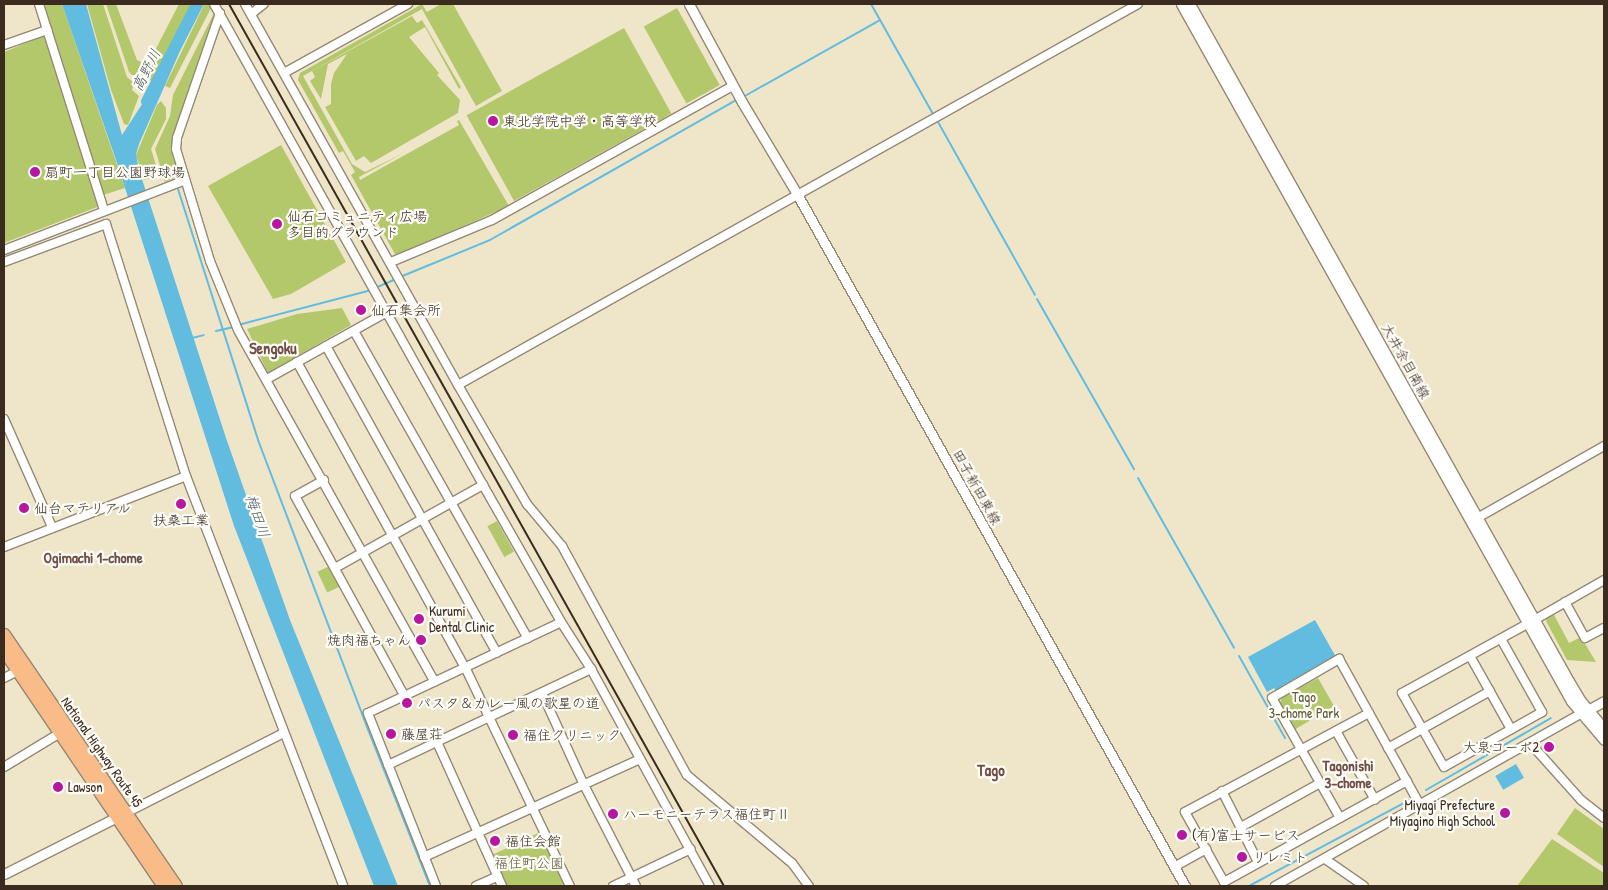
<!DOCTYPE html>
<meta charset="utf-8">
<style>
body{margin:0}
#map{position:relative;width:1608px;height:890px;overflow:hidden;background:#efe6ca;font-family:"Patrick Hand","Klee One",sans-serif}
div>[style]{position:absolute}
.green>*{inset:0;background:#b3c76b;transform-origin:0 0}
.water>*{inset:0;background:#62bce0;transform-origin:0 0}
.stream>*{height:2px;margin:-1px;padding:0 1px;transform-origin:1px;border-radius:1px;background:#62bce0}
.river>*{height:11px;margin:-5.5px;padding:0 5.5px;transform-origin:5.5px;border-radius:5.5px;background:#62bce0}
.roads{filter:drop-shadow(1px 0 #958874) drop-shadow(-1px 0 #958874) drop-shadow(0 1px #958874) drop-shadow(0 -1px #958874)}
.minor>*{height:8px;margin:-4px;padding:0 4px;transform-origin:4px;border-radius:4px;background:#fff}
.tertiary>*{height:9px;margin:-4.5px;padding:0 4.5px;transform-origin:4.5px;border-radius:4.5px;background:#fff}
.trunk>*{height:12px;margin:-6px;padding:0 6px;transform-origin:6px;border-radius:6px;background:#f9bc89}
.rail>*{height:2px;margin:-1px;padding:0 1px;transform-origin:1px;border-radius:1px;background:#3b2a1e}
.dots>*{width:14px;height:14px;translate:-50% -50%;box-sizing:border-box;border:2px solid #fdfcf7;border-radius:50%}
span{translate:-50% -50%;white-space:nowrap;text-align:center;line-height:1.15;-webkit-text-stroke:4.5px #fdfcf7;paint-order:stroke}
.poi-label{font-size:14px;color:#3b2a1e}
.left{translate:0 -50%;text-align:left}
.right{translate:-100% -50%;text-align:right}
.street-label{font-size:14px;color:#3b2a1e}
.park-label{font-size:14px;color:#5f5935}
.water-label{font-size:15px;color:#495d62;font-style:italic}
.neighbourhood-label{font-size:15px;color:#714e46;font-weight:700}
.quarter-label{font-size:16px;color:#714e46;font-weight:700}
.frame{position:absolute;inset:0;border:5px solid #3b2a1e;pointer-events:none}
</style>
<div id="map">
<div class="green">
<i style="clip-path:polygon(43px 4px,62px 4px,125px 188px,103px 195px)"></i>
<i style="clip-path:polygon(87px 4px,103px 4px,127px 77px,134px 83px,132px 90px,139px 96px,128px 125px,124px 124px,111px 90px)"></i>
<i style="clip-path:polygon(106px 4px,116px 4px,137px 60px,141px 62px,138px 71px,135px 75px,132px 75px,129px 72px)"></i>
<i style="clip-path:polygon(179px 4px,195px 4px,154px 82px,148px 79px,142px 83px,140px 76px,146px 68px)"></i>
<i style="clip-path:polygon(209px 4px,211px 8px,170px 88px,165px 86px,204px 5px)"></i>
<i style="clip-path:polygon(422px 4px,427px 12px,441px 4px,453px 4px,502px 91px,476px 106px,422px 9px,303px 76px,352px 164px,365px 172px,404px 153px,359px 177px,360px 180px,459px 125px,457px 121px,459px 120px,509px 206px,396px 256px,351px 175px,355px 172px,343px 151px,339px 153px,298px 80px,300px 73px)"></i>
<i style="left:677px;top:8px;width:88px;height:38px;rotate:61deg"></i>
<i style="clip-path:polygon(214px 13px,216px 17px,174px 134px,172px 153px,179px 176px,165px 182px,155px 149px,170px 116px,173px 95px)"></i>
<i style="clip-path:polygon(412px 16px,417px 23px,422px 20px,461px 87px,459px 89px,425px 27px,409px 37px,439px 73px,437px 75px,460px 100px,458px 113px,371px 163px,364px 156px,356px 161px,325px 107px,331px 104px,331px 84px,334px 73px,347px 54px,328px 64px,321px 99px,310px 81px,315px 77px,312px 71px)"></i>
<i style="left:624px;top:28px;width:98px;height:180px;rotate:61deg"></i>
<i style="clip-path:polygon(44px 36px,100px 206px,4px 243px,4px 52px)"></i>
<i style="clip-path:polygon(161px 101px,166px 108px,166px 119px,151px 149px,159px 175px,144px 180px,136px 155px,157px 105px)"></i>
<i style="clip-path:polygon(281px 145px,346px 262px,291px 294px,273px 299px,208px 186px)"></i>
<i style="clip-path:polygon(342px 308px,351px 325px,268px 373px,247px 329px,297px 314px)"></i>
<i style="left:497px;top:521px;width:35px;height:11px;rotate:61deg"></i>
<i style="left:332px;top:565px;width:23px;height:16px;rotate:65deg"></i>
<i style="clip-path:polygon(1553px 613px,1569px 643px,1581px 637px,1596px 662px,1567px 660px,1546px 621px,1547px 616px)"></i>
<i style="clip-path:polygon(1318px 678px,1334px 706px,1294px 730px,1279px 704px,1282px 698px)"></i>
<i style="clip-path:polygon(1575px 808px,1604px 829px,1604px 867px,1557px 834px)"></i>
<i style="clip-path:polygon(540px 832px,566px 886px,504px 886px,490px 856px)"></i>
<i style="clip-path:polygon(1552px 839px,1604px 873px,1604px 886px,1517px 886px)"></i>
</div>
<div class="water">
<i style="clip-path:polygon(62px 4px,86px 4px,122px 135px,163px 72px,192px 13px,198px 4px,204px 4px,180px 51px,139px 144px,136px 154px,139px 170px,226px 438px,290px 620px,398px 886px,374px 886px,234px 526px,116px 160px)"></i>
<i style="clip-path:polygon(1315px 620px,1336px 657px,1276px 691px,1274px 688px,1267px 692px,1248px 657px)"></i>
<i style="left:1516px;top:764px;width:16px;height:24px;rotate:60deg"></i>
</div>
<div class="stream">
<i style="left:871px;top:4px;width:126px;rotate:60.6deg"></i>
<i style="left:743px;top:97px;width:157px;rotate:-29.3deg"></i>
<i style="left:938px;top:122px;width:198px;rotate:60.7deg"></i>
<i style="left:178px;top:189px;width:263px;rotate:72.3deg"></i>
<i style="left:258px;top:440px;width:312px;rotate:69.2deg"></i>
<i style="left:369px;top:732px;width:166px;rotate:68.4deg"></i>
<i style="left:400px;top:277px;width:97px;rotate:-22.3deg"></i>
<i style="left:490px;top:240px;width:283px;rotate:-29.6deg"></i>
<i style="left:375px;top:288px;width:23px;rotate:-23deg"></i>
<i style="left:1037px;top:299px;width:196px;rotate:60.3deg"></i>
<i style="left:238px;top:325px;width:138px;rotate:-14.7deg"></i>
<i style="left:216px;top:331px;width:17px;rotate:-13deg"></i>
<i style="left:192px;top:338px;width:12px;rotate:-14deg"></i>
<i style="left:1138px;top:478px;width:195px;rotate:60.5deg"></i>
<i style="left:1239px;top:656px;width:94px;rotate:60.7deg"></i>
<i style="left:1426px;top:790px;width:144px;rotate:-29.9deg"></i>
<i style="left:1249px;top:886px;width:184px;rotate:-28.2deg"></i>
</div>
<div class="river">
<i style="left:146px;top:101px;width:109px;rotate:-62.7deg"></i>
</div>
<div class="roads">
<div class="minor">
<i style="left:39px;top:4px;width:216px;rotate:72.5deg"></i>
<i style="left:214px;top:4px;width:551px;rotate:60.78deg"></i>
<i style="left:483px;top:485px;width:158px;rotate:60.3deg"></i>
<i style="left:561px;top:622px;width:56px;rotate:57.4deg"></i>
<i style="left:591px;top:669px;width:247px;rotate:61.3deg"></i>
<i style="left:245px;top:4px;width:436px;rotate:60.8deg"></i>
<i style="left:458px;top:385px;width:138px;rotate:59.9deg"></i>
<i style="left:527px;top:504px;width:55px;rotate:50.2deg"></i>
<i style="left:562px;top:546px;width:261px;rotate:61.4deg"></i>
<i style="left:687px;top:775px;width:137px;rotate:40deg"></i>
<i style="left:792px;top:863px;width:29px;rotate:54deg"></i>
<i style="left:220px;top:13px;width:132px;rotate:109deg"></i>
<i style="left:177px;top:138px;width:11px;rotate:95deg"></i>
<i style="left:176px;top:149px;width:117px;rotate:73.1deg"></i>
<i style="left:210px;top:261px;width:74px;rotate:67.9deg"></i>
<i style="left:238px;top:330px;width:403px;rotate:60.8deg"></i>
<i style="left:251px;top:14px;width:16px;rotate:-38deg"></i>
<i style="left:4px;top:45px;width:46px;rotate:-19.2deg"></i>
<i style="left:284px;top:73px;width:142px;rotate:-29.1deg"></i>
<i style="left:4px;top:250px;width:194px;rotate:-21.1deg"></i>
<i style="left:4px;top:262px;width:109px;rotate:-20.4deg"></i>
<i style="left:106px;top:224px;width:264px;rotate:72.4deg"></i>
<i style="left:186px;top:476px;width:439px;rotate:69deg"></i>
<i style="left:391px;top:262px;width:109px;rotate:-22.6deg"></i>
<i style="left:492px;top:220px;width:276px;rotate:-29.1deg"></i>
<i style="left:354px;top:331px;width:353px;rotate:60.5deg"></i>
<i style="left:326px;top:346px;width:351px;rotate:60.9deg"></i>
<i style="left:297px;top:362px;width:348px;rotate:61.2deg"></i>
<i style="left:465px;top:667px;width:243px;rotate:64.4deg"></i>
<i style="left:267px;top:379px;width:137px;rotate:-29.2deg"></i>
<i style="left:458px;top:385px;width:779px;rotate:-29.26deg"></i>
<i style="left:4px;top:419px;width:118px;rotate:66deg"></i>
<i style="left:324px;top:480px;width:33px;rotate:151deg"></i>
<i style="left:295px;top:496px;width:227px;rotate:61.3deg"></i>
<i style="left:1479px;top:517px;width:144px;rotate:-29.6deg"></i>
<i style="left:4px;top:547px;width:195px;rotate:-21.3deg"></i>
<i style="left:335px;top:568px;width:170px;rotate:-29.3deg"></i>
<i style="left:1565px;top:602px;width:41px;rotate:60.9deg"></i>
<i style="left:1585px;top:638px;width:21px;rotate:-28deg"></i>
<i style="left:1536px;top:619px;width:78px;rotate:-29.8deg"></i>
<i style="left:1501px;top:639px;width:84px;rotate:60.7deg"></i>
<i style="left:1542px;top:712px;width:112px;rotate:150.7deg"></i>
<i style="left:1444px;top:767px;width:85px;rotate:-119.6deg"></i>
<i style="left:1402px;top:693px;width:145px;rotate:-28.9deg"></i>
<i style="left:1470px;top:656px;width:84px;rotate:60.7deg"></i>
<i style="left:4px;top:678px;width:16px;rotate:-27deg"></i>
<i style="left:542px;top:693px;width:101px;rotate:65.5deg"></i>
<i style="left:584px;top:785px;width:114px;rotate:62.8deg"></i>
<i style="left:1369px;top:713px;width:209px;rotate:151.7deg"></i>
<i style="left:1185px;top:812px;width:80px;rotate:60.9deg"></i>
<i style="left:1224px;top:882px;width:209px;rotate:-28.9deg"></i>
<i style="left:1336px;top:731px;width:79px;rotate:60.5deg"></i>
<i style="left:437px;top:742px;width:158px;rotate:65.7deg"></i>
<i style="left:1530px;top:743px;width:76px;rotate:48.2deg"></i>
<i style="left:1581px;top:800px;width:29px;rotate:38deg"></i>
<i style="left:1388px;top:748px;width:117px;rotate:-29.2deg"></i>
<i style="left:388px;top:765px;width:225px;rotate:-25.3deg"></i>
<i style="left:4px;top:767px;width:66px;rotate:-31.3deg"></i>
<i style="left:1222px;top:791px;width:80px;rotate:63.1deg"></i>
<i style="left:126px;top:813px;width:177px;rotate:-26.9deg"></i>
<i style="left:1340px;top:818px;width:138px;rotate:-119.5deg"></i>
<i style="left:1272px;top:698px;width:78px;rotate:-30.2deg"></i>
<i style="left:1339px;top:659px;width:167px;rotate:61deg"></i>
<i style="left:1241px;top:827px;width:90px;rotate:-29.1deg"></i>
<i style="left:424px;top:857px;width:237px;rotate:-24.4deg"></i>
<i style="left:1325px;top:859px;width:47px;rotate:34.7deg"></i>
<i style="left:1174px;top:867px;width:37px;rotate:-29deg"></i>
<i style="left:436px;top:886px;width:186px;rotate:-111.5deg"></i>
<i style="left:368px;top:713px;width:213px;rotate:-25.2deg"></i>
<i style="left:476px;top:886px;width:24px;rotate:-24deg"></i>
<i style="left:613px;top:886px;width:86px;rotate:-25.4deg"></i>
<i style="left:1275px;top:886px;width:358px;rotate:-29.4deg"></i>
</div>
<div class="tertiary">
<i style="left:689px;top:4px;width:111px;rotate:61.6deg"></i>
<i style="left:742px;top:102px;width:107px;rotate:59.1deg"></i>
<i style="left:797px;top:194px;width:793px;rotate:60.72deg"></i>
<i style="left:1181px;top:4px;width:799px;rotate:60.77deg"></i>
<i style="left:1571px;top:701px;width:51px;rotate:49.8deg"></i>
<i style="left:1190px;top:4px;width:776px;rotate:60.76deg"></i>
<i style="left:1569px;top:681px;width:23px;rotate:59deg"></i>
<i style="left:1581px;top:701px;width:35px;rotate:50deg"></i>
<i style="left:1588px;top:710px;width:18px;rotate:-29deg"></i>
<i style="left:4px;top:874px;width:131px;rotate:-26.8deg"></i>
</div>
<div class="trunk">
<i style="left:4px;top:635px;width:304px;rotate:55.6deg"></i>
<i style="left:4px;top:650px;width:285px;rotate:55.9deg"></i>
</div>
</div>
<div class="rail">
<i style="left:229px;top:4px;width:1011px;rotate:60.7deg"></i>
</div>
<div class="dots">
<i style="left:493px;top:121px;background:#b5179e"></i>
<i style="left:35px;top:172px;background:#b5179e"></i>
<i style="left:277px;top:224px;background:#b5179e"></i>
<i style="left:361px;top:310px;background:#b5179e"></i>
<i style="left:181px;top:504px;background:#b5179e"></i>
<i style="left:24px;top:508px;background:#b5179e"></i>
<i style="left:419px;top:619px;background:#b5179e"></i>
<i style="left:421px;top:640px;background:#b5179e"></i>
<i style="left:407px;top:703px;background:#b5179e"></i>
<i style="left:391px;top:734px;background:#b5179e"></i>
<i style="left:513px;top:735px;background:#b5179e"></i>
<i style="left:1549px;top:747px;background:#b5179e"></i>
<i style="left:58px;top:787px;background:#b5179e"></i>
<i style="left:1505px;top:813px;background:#b5179e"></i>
<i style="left:613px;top:814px;background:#b5179e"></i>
<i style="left:1182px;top:835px;background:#b5179e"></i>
<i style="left:495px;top:841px;background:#b5179e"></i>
<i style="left:1242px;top:857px;background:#b5179e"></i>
</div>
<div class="poi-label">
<span class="left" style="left:503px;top:121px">東北学院中学・高等学校</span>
<span class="left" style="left:45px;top:172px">扇町一丁目公園野球場</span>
<span class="left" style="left:287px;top:224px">仙石コミュニティ広場<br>多目的グラウンド</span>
<span class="left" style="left:371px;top:310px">仙石集会所</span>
<span class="left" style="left:34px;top:508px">仙台マテリアル</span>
<span style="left:181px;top:520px">扶桑工業</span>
<span class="left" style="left:429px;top:619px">Kurumi<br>Dental Clinic</span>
<span class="right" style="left:411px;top:640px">焼肉福ちゃん</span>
<span class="left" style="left:417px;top:703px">パスタ＆カレー風の歌星の道</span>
<span class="left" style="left:401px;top:734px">藤屋荘</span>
<span class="left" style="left:523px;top:735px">福住クリニック</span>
<span class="right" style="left:1539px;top:747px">大泉コーポ2</span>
<span class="left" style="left:68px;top:787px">Lawson</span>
<span class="right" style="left:1495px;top:813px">Miyagi Prefecture<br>Miyagino High School</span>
<span class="left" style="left:623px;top:814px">ハーモニーテラス福住町Ⅱ</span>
<span class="left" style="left:1192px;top:835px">(有)富士サービス</span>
<span class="left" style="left:505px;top:841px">福住会館</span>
<span class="left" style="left:1252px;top:857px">リレミト</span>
</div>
<div class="street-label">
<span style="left:1406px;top:361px;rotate:61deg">大井余目南線</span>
<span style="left:977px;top:487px;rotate:61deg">田子新田東線</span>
<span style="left:102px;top:752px;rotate:55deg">National Highway Route 45</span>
</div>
<div class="park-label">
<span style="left:1304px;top:705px">Tago<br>3-chome Park</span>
<span style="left:529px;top:863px">福住町公園</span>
</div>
<div class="water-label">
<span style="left:146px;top:70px;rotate:-63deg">高野川</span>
<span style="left:258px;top:516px;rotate:71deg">梅田川</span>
</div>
<div class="neighbourhood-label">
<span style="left:93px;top:558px">Ogimachi 1-chome</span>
<span style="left:1348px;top:774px">Tagonishi<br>3-chome</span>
</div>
<div class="quarter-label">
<span style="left:273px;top:348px">Sengoku</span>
<span style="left:991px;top:770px">Tago</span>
</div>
<div class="frame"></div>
</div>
